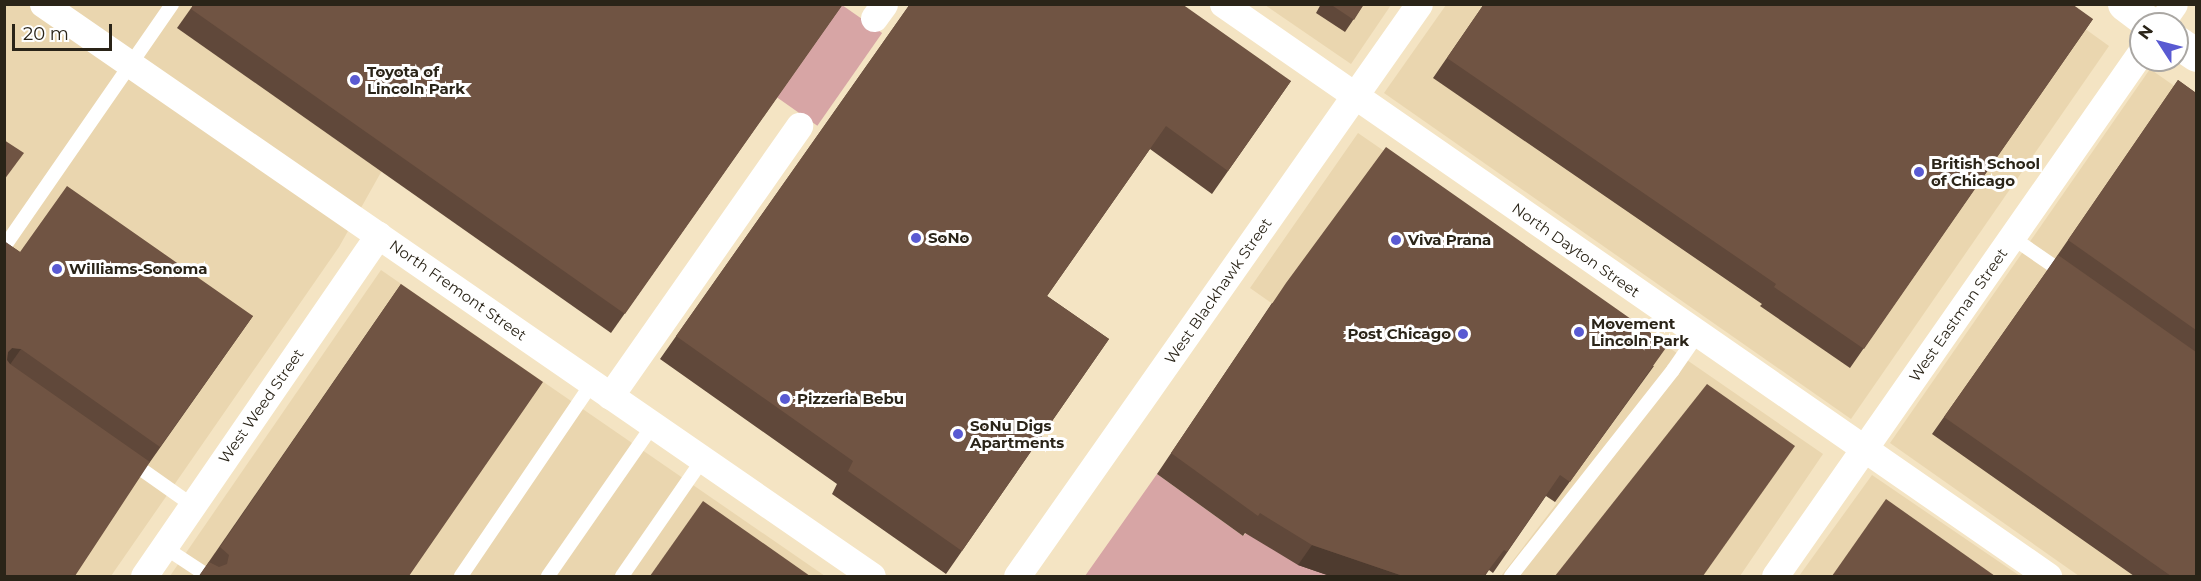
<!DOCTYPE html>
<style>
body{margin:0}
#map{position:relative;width:2201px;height:581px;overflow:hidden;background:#f4e4c3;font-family:Montserrat,sans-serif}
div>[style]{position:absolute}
.built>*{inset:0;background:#ead6af}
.green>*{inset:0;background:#d7a5a5;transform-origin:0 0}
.lane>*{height:14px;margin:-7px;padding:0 7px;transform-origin:7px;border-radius:7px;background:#fff}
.street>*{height:27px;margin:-13.5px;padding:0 13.5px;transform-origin:13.5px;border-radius:13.5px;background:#fff}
.secondary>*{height:33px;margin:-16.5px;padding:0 16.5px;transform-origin:16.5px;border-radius:16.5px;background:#fff}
.wall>*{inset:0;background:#60483a}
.shaded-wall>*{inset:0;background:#4e3b2f}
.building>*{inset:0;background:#705443}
.dots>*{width:16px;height:16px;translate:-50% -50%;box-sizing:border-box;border:3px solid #fff;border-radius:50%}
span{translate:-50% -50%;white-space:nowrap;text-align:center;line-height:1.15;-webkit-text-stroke:6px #fff;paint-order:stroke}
.poi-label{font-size:15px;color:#2a2418;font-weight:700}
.left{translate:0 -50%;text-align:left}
.right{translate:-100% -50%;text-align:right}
.street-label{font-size:15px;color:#2a2418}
.frame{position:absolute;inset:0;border:6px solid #2a2418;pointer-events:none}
.north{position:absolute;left:2129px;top:12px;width:60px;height:60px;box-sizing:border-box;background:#fff;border:2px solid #aaa7a3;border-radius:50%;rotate:306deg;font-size:16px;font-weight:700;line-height:24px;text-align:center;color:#2a2418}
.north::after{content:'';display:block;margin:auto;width:21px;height:27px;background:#595ad2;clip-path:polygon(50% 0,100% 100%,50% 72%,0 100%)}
.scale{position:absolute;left:12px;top:24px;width:100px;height:27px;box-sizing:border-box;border:3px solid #2a2418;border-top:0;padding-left:8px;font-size:18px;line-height:21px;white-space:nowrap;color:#2a2418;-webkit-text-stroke:4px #fff;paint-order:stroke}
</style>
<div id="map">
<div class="built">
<i style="clip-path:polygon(4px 5px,497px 5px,380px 174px,339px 247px,111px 576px,5px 576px)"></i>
<i style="clip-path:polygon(1265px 5px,1391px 5px,1351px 64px)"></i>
<i style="clip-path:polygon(1446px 5px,2052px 5px,2109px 46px,1851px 419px,1384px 93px)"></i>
<i style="clip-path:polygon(2150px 69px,2196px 101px,2196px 576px,2079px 576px,1890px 443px)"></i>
<i style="clip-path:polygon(1358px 133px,1823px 454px,1740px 576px,1501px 576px,1557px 503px,1250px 288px)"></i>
<i style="clip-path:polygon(381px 270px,825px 576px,170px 576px)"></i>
<i style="clip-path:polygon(1872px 475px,2020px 576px,1799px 576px)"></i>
</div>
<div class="green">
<i style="left:842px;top:5px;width:49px;height:113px;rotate:35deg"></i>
<i style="clip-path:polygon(1157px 474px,1243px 536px,1247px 532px,1330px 576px,1085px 576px)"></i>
</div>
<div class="lane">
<i style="left:2013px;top:238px;width:63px;rotate:34.7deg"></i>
<i style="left:4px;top:247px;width:295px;rotate:-55.3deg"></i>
<i style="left:131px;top:462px;width:75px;rotate:35.2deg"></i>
<i style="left:164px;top:547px;width:53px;rotate:33.4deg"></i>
<i style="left:461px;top:576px;width:233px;rotate:-55.8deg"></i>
<i style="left:548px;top:576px;width:184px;rotate:-55.2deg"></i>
<i style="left:622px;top:576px;width:142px;rotate:-55.3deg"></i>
<i style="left:1511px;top:576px;width:262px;rotate:-51.8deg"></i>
<i style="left:1673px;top:370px;width:44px;rotate:-55.2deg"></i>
</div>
<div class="street">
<i style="left:43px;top:4px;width:1007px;rotate:34.61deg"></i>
<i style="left:1223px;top:4px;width:1004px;rotate:34.73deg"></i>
<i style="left:874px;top:18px;width:17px;rotate:-54deg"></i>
<i style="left:2160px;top:24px;width:24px;rotate:-55deg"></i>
<i style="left:610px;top:396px;width:330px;rotate:-55deg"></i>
<i style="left:144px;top:576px;width:414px;rotate:-55.5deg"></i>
<i style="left:1017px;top:576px;width:699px;rotate:-54.9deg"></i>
<i style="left:1775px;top:576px;width:639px;rotate:-55.07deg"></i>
</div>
<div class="secondary">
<i style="left:2124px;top:4px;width:34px;rotate:37deg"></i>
<i style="left:2177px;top:42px;width:23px;rotate:34deg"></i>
</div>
<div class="wall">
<i style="clip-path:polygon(194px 4px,843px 4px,611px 333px,177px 28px)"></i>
<i style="clip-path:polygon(910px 4px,1291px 81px,1212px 194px,1150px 149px,1047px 296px,1109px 339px,946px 574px,832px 494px,837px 484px,660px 359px)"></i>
<i style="clip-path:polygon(1321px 4px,1364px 4px,1345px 32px,1316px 13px)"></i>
<i style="clip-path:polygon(1484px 4px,2093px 19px,1850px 368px,1760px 306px,1762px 304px,1433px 78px)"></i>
<i style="clip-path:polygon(2178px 80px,2196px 93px,2196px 576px,2134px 576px,1932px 434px,2046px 272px)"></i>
<i style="clip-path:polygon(4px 241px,20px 252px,253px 316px,150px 462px,4px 576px)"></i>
<i style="clip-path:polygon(401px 284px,409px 576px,199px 576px)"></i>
<i style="clip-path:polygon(1272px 303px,1654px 366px,1555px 502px,1546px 496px,1493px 573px,1489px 570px,1485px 576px,1330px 576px,1298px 565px,1245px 533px,1243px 536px,1157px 474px)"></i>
</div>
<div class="shaded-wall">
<i style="clip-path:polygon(12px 348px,21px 349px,9px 366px,4px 365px,8px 352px)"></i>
<i style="clip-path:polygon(1312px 545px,1403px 576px,1330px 576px,1298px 565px)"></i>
</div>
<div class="building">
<i style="clip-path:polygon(194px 4px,843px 4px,625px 314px,191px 9px)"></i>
<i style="clip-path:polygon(910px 4px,1182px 4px,1291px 81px,1228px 171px,1166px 126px,1047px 296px,1109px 339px,962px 551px,848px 471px,853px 461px,676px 336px)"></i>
<i style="clip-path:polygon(1330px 4px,1364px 4px,1354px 20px)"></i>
<i style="clip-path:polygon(1484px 4px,2072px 4px,2093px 19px,1864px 349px,1774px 287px,1776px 284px,1447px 58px)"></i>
<i style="clip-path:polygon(2178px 80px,2196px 93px,2196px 330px,2068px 240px)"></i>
<i style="clip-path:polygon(4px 140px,24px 153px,4px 180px)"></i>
<i style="clip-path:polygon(1386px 147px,1668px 345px,1570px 482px,1560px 475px,1507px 552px,1504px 550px,1484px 576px,1403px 576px,1312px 545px,1260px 513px,1258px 516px,1171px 453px,1286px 283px)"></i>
<i style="clip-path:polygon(67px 186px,253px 316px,160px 447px,21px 349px,12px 348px,8px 352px,7px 360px,10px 364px,150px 462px,75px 576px,4px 576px,4px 241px,20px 252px)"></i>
<i style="clip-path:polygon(2058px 255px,2196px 352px,2196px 576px,2171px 576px,1944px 417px)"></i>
<i style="clip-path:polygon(401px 284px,543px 382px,409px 576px,199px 576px,209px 562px,219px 567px,227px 564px,229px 555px,220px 547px)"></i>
<i style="clip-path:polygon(1707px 384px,1795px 446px,1703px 576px,1555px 576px)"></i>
<i style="clip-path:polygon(1886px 499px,1995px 576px,1832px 576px)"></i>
<i style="clip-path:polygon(703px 501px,810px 576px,650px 576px)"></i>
</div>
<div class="dots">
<i style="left:355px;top:80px;background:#595ad2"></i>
<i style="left:1919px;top:172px;background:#595ad2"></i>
<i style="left:916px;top:238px;background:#595ad2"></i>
<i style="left:1396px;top:240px;background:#595ad2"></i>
<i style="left:57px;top:269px;background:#595ad2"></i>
<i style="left:1579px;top:332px;background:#595ad2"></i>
<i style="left:1463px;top:334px;background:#595ad2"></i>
<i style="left:785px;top:399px;background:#595ad2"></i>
<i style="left:958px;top:434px;background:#595ad2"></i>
</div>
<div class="poi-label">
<span class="left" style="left:367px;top:80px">Toyota of<br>Lincoln Park</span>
<span class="left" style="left:1931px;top:172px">British School<br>of Chicago</span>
<span class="left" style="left:928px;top:238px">SoNo</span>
<span class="left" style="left:1408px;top:240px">Viva Prana</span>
<span class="left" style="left:69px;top:269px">Williams-Sonoma</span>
<span class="left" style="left:1591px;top:332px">Movement<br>Lincoln Park</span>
<span class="right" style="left:1451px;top:334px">Post Chicago</span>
<span class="left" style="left:797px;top:399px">Pizzeria Bebu</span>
<span class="left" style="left:970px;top:434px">SoNu Digs<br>Apartments</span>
</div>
<div class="street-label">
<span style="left:1576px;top:250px;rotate:35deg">North Dayton Street</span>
<span style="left:458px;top:290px;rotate:35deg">North Fremont Street</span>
<span style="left:1218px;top:291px;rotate:-55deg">West Blackhawk Street</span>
<span style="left:1958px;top:315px;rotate:-55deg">West Eastman Street</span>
<span style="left:261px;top:406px;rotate:-55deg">West Weed Street</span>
</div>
<div class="frame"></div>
<div class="north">N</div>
<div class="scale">20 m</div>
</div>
